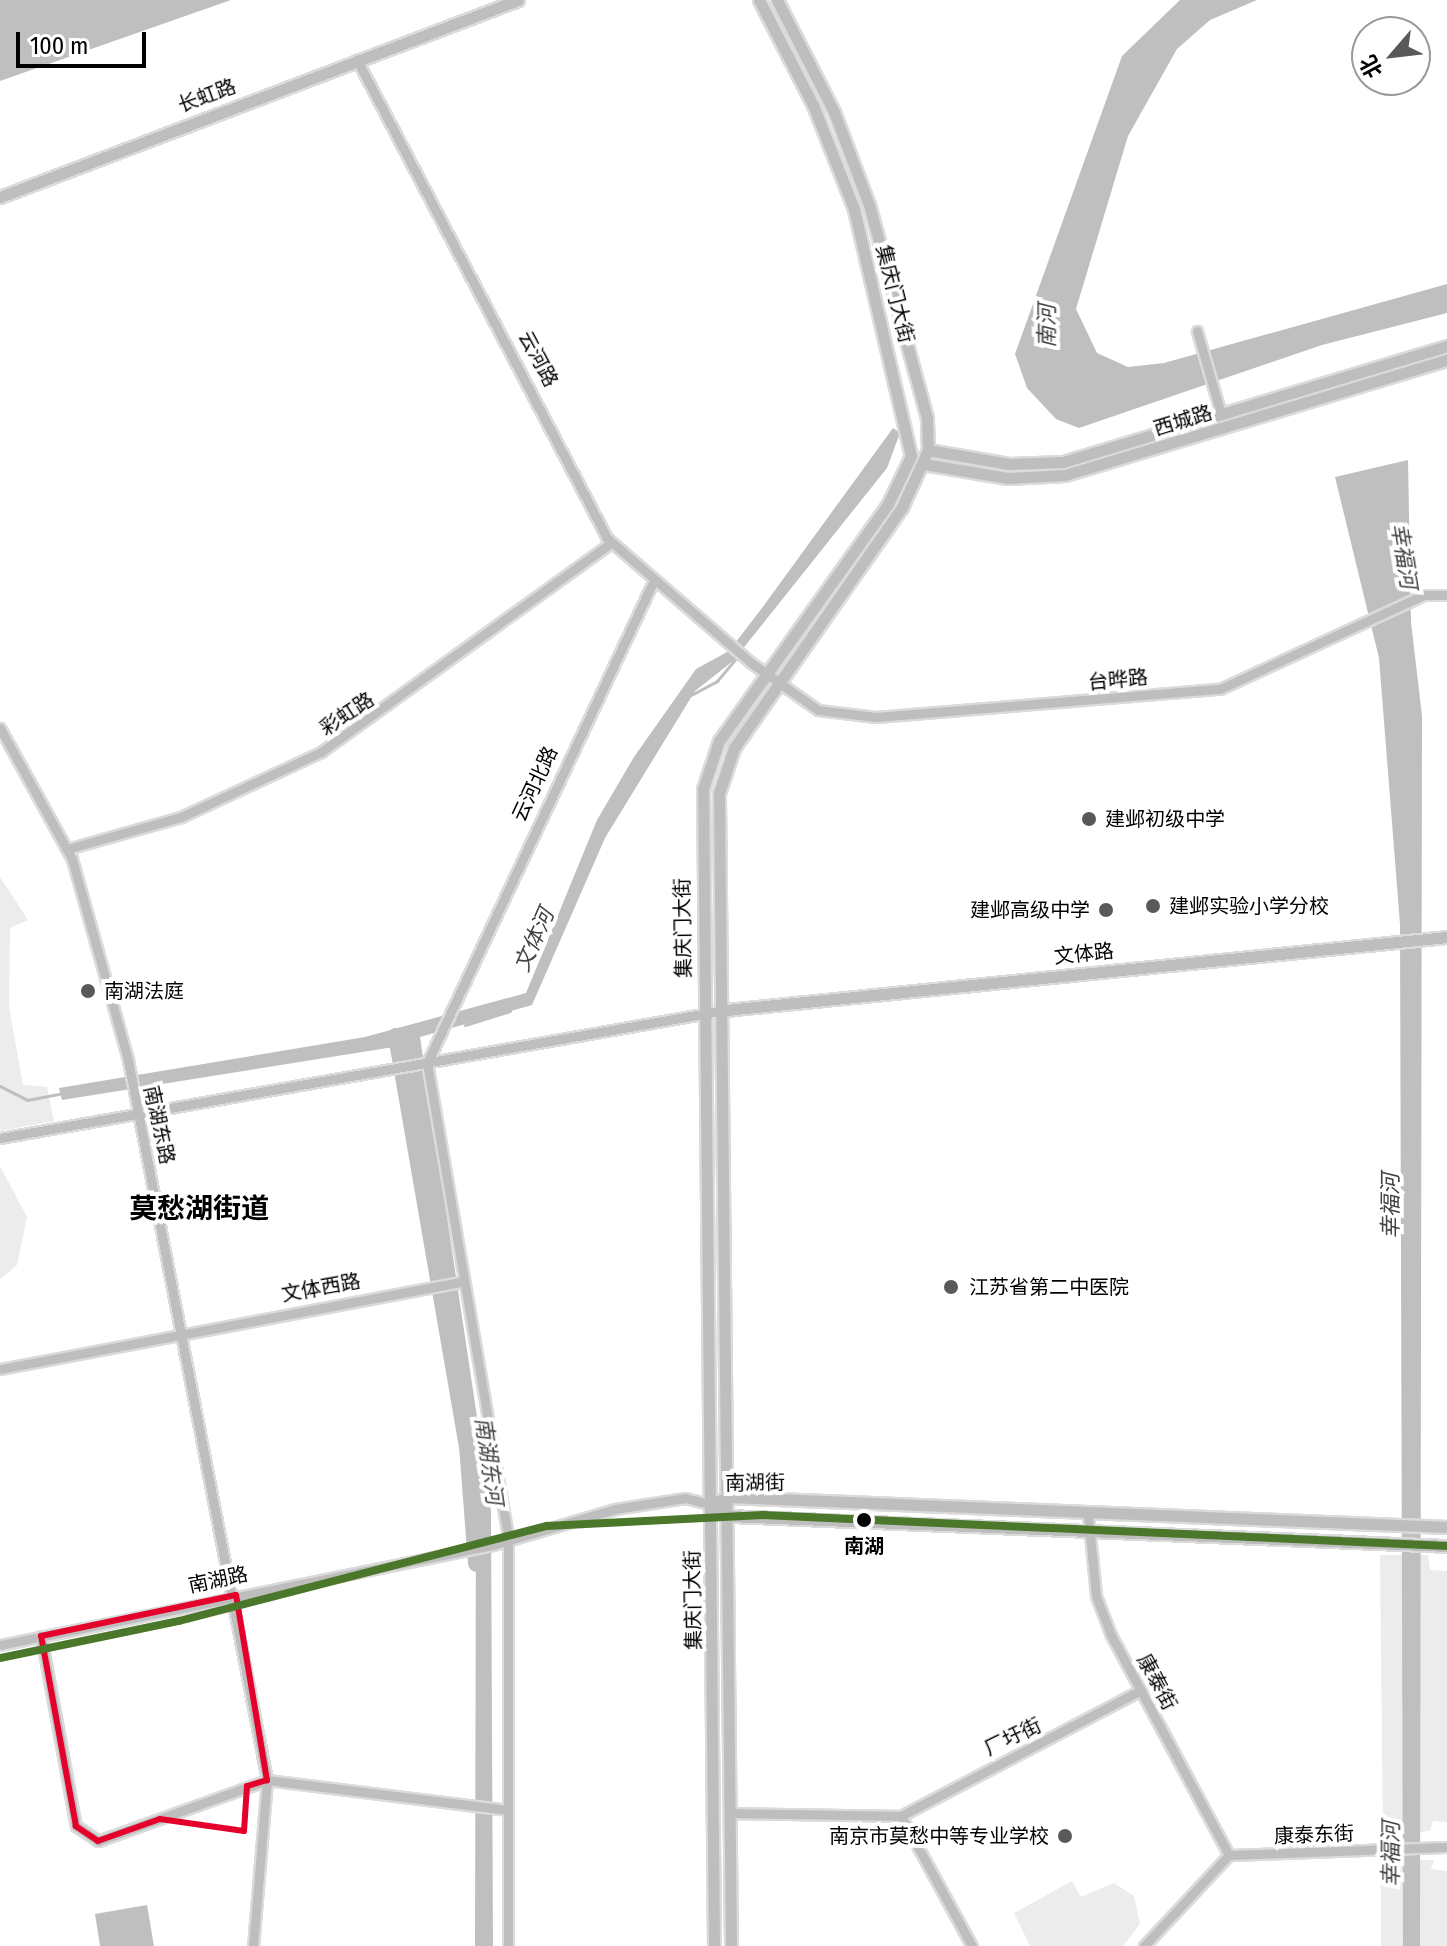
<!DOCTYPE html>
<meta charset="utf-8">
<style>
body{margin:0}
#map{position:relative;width:1447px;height:1946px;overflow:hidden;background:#fff;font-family:"Fira Sans Condensed","Noto Sans SC",sans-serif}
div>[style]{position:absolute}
.green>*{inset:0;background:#ececec}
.water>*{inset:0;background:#bfbfbf}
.stream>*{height:3px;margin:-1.5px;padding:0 1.5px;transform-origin:1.5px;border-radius:1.5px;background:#bfbfbf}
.river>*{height:16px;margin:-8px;padding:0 8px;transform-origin:8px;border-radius:8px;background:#bfbfbf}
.roads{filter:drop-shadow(2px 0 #dbdbdb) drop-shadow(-2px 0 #dbdbdb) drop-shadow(0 2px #dbdbdb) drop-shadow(0 -2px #dbdbdb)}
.minor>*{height:9px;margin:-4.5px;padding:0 4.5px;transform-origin:4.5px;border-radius:4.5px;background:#bebebe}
.major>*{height:11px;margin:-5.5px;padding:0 5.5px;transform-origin:5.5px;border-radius:5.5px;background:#bebebe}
.bus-1>*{height:6px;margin:-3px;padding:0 3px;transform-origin:3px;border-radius:3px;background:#e4002b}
.metro-1>*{height:8px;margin:-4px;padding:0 4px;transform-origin:4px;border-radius:4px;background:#4a7729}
.dots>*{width:22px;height:22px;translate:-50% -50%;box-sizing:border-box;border:4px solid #fff;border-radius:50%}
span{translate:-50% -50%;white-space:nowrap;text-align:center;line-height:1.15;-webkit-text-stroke:8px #fff;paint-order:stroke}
.street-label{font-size:20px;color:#000}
.poi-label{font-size:20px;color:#000}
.left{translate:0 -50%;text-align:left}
.right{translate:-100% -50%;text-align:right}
.stop-label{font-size:20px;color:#000;font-weight:700}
.water-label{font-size:22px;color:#444;font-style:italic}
.district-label{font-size:28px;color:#000;font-weight:700}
.north{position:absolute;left:1351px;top:16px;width:80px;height:80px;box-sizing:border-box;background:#fff;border:2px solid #999;border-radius:50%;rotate:242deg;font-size:22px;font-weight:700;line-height:32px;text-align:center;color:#000}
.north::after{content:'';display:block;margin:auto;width:28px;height:36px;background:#595959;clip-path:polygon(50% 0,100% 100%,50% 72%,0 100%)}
.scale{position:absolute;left:16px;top:32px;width:130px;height:36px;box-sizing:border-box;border:4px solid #000;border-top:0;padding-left:10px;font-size:24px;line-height:28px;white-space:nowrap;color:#000;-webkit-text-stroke:6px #fff;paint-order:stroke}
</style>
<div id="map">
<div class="green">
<i style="clip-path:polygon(0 877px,28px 920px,10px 928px,9px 1007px,23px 1085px,47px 1087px,54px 1121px,0 1131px)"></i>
<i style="clip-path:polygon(0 1166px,27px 1217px,17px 1265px,0 1279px)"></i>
<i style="clip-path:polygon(1380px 1555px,1428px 1555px,1430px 1570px,1447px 1571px,1447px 1822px,1433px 1821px,1430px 1831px,1383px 1835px)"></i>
<i style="clip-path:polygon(1381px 1859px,1434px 1860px,1431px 1869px,1447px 1871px,1447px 1946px,1381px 1946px)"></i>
<i style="clip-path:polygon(1072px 1881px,1081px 1897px,1114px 1883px,1134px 1896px,1140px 1924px,1123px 1946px,1030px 1946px,1014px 1913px)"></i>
</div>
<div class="water">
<i style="clip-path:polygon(0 0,231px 0,0 81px)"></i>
<i style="clip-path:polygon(1180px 0,1257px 0,1210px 20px,1177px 49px,1128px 136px,1076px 309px,1097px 353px,1128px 367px,1164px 363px,1447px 284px,1447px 313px,1322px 345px,1079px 428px,1056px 419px,1027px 388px,1015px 354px,1122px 56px)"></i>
<i style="clip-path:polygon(893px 428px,900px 433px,887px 468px,733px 661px,695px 691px,605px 838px,532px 1005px,420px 1037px,491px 1510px,493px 1946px,475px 1946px,476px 1488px,400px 1046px,62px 1100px,59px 1088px,365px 1037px,526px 993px,597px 820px,634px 757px,696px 669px,729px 651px,762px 608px)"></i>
<i style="clip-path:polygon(1408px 460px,1411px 622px,1422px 716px,1420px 1946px,1403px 1946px,1400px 924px,1379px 658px,1335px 477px)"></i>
<i style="clip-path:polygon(147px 1905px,154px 1946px,100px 1946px,95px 1914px)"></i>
</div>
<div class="stream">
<i style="left:691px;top:695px;width:30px;rotate:-28deg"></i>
<i style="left:717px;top:681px;width:34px;rotate:-50deg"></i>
<i style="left:465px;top:1025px;width:47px;rotate:-17.3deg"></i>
<i style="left:0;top:1086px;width:30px;rotate:27deg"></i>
<i style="left:27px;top:1100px;width:37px;rotate:-11deg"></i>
</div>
<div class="river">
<i style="left:396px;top:1036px;width:416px;rotate:80.2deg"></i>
<i style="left:467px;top:1446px;width:118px;rotate:85.6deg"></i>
</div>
<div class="roads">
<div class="minor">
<i style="left:357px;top:60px;width:539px;rotate:62.39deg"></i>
<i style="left:607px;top:538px;width:189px;rotate:40.9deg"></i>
<i style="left:750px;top:662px;width:83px;rotate:35.2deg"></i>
<i style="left:818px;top:710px;width:58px;rotate:6.9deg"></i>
<i style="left:876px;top:717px;width:345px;rotate:-4.7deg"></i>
<i style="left:1220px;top:689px;width:224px;rotate:-24.8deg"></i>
<i style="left:1423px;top:595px;width:24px"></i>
<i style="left:1197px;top:331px;width:86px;rotate:73.9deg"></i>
<i style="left:0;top:728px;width:149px;rotate:61.2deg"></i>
<i style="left:72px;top:859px;width:209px;rotate:74.4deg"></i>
<i style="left:128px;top:1060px;width:733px;rotate:79.07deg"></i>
<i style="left:267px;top:1780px;width:167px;rotate:94.8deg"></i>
<i style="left:67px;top:849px;width:118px;rotate:-15.7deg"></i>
<i style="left:181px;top:817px;width:154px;rotate:-24.9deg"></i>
<i style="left:321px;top:752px;width:357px;rotate:-35.8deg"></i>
<i style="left:0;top:1138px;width:736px;rotate:-10.01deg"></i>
<i style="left:0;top:1369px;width:472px;rotate:-10.7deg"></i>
<i style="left:1088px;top:1514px;width:82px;rotate:84.4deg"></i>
<i style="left:1096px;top:1596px;width:42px;rotate:69deg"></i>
<i style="left:1111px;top:1635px;width:250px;rotate:61.8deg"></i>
<i style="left:41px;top:1636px;width:193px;rotate:79.6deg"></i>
<i style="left:76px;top:1826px;width:27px;rotate:34deg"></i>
<i style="left:98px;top:1841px;width:180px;rotate:-19.8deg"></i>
<i style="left:267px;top:1780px;width:243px;rotate:7.1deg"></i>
<i style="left:0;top:1645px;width:503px;rotate:-11.47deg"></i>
<i style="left:493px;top:1545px;width:127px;rotate:-16.4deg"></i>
<i style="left:615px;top:1509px;width:71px;rotate:-8.9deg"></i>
<i style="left:685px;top:1498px;width:25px;rotate:14deg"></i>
<i style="left:731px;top:1813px;width:170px;rotate:1deg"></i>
<i style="left:901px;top:1816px;width:271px;rotate:-27.7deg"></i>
<i style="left:901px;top:1816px;width:148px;rotate:61.4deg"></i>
<i style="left:1229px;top:1855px;width:218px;rotate:-2.1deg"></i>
<i style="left:508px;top:1946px;width:410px;rotate:-90deg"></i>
<i style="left:508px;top:1536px;width:480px;rotate:-99.7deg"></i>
<i style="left:427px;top:1063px;width:531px;rotate:-64.83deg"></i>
<i style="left:1144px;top:1946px;width:125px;rotate:-47deg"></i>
</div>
<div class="major">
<i style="left:0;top:197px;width:554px;rotate:-20.82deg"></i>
<i style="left:928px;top:450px;width:82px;rotate:9.8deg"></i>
<i style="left:1009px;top:464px;width:54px;rotate:-2.1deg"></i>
<i style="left:1063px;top:462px;width:401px;rotate:-16.8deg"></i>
<i style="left:924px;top:464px;width:85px;rotate:9.5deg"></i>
<i style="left:1008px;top:478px;width:57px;rotate:-3deg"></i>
<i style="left:1065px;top:475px;width:399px;rotate:-16.8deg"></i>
<i style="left:726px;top:1010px;width:725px;rotate:-5.78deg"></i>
<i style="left:709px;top:1504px;width:23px;rotate:31deg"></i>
<i style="left:729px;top:1516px;width:719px;rotate:2.39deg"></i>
<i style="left:709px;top:1504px;width:21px;rotate:-19deg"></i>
<i style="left:729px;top:1497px;width:719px;rotate:2.39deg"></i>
<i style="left:714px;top:1946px;width:1157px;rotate:-90.54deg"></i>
<i style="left:703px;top:789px;width:51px;rotate:-71.6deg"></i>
<i style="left:719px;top:741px;width:291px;rotate:-54.5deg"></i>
<i style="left:888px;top:504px;width:53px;rotate:-64.4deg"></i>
<i style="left:911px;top:456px;width:253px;rotate:-103deg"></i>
<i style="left:854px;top:209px;width:112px;rotate:-111.5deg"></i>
<i style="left:813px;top:105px;width:118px;rotate:-117.2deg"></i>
<i style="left:731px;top:1946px;width:1153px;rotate:-90.6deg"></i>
<i style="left:719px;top:793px;width:47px;rotate:-71.6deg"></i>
<i style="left:734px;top:748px;width:294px;rotate:-55.1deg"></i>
<i style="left:902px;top:507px;width:63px;rotate:-65.5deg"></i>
<i style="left:928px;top:450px;width:32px;rotate:-92deg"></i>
<i style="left:927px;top:418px;width:221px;rotate:-105.2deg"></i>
<i style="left:869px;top:205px;width:99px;rotate:-110.6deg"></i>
<i style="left:834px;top:112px;width:126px;rotate:-117deg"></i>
</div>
</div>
<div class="bus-1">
<i style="left:236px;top:1595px;width:188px;rotate:80.5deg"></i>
<i style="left:267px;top:1780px;width:21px;rotate:163deg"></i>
<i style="left:247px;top:1786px;width:45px;rotate:93.8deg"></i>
<i style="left:244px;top:1831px;width:85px;rotate:-171.9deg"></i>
<i style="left:160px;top:1819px;width:66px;rotate:160.5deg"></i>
<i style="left:98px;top:1841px;width:27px;rotate:-146deg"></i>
<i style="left:76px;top:1826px;width:193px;rotate:-100.4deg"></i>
<i style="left:41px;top:1636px;width:199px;rotate:-11.9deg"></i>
</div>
<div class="metro-1">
<i style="left:0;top:1658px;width:183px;rotate:-11.7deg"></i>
<i style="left:179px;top:1621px;width:380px;rotate:-14.5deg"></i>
<i style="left:547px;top:1526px;width:216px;rotate:-2.9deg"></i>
<i style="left:763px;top:1515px;width:685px;rotate:2.59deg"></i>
</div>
<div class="dots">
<i style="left:1089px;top:819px;background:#595959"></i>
<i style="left:1153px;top:906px;background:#595959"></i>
<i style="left:1106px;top:910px;background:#595959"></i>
<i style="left:88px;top:991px;background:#595959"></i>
<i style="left:951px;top:1287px;background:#595959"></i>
<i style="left:864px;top:1520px;background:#000"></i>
<i style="left:1065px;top:1836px;background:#595959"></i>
</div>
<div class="street-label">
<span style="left:207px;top:96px;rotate:-20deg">长虹路</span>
<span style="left:895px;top:294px;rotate:76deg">集庆门大街</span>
<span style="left:538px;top:359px;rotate:62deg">云河路</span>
<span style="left:1183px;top:421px;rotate:-17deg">西城路</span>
<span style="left:1118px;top:680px;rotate:-5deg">台晔路</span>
<span style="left:347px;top:714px;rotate:-33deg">彩虹路</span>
<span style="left:535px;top:784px;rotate:-65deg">云河北路</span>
<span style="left:683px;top:928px;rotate:-91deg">集庆门大街</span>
<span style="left:1084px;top:954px;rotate:-6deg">文体路</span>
<span style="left:159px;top:1125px;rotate:78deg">南湖东路</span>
<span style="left:321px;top:1288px;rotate:-10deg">文体西路</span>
<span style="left:755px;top:1483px;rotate:-1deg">南湖街</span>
<span style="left:218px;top:1580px;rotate:-12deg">南湖路</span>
<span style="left:693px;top:1600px;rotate:-91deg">集庆门大街</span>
<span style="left:1157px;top:1682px;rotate:62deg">康泰街</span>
<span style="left:1013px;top:1737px;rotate:-26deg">厂圩街</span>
<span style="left:1314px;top:1835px;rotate:-2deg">康泰东街</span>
</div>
<div class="poi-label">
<span class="left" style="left:1105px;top:819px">建邺初级中学</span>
<span class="left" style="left:1169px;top:906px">建邺实验小学分校</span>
<span class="right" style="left:1090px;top:910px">建邺高级中学</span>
<span class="left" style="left:104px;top:991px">南湖法庭</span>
<span class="left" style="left:969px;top:1287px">江苏省第二中医院</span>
<span class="right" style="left:1049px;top:1836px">南京市莫愁中等专业学校</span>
</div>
<div class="stop-label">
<span style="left:864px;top:1546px">南湖</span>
</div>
<div class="water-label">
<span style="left:1047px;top:326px;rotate:-90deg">南河</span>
<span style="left:1404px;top:556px;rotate:81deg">幸福河</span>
<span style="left:534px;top:940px;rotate:-66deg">文体河</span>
<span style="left:1391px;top:1206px;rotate:-90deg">幸福河</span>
<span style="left:489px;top:1461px;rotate:82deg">南湖东河</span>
<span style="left:1391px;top:1854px;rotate:-90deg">幸福河</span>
</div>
<div class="district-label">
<span style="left:199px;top:1209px">莫愁湖街道</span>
</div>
<div class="north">北</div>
<div class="scale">100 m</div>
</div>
